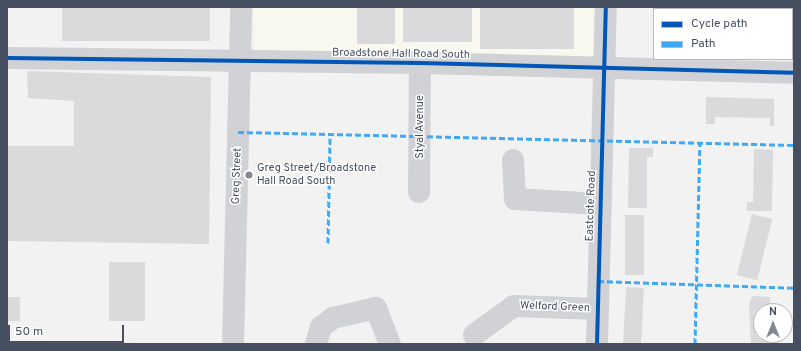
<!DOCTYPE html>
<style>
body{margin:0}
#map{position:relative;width:801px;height:351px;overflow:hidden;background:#f3f2f2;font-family:Overpass,sans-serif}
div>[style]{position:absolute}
.commercial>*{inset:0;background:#f9f8ee;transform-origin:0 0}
.building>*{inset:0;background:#dadadc;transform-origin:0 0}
.minor>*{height:22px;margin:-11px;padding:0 11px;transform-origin:11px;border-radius:11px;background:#d0d2d5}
.quiet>*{height:3px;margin-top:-1.5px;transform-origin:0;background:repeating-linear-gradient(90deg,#3fa9f5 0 6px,transparent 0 9px)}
.cycleway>*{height:4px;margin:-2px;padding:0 2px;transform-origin:2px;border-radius:2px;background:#0057b8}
.dots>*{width:11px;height:11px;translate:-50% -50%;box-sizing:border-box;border:2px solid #fff;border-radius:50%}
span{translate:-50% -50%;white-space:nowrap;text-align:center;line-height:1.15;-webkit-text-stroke:3px #fff;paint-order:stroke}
.street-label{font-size:11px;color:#465061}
.poi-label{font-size:11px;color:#465061}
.left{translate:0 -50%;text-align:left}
.frame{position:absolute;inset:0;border:8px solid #465061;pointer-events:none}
.legend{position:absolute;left:653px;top:8px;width:140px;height:52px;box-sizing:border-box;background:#fff;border:1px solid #b5b9c0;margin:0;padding:5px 7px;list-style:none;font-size:12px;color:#465061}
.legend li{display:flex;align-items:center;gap:8px;height:20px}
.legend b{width:20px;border:1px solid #b5b9c0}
.north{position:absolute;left:753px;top:303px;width:40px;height:40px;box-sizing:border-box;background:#fff;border:1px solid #b5b9c0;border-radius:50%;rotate:0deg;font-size:11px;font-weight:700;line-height:16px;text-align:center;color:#465061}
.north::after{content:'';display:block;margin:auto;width:14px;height:18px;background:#838994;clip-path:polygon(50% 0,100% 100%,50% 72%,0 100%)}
.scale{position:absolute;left:8px;top:325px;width:116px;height:18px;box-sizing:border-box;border:2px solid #465061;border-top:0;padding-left:5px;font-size:12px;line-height:14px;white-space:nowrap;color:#465061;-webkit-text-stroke:3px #fff;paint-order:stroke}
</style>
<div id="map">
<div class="commercial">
<i style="left:254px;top:7px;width:339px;height:61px"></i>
</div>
<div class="building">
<i style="left:62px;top:7px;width:148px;height:34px"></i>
<i style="left:357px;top:7px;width:38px;height:37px"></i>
<i style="left:403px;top:7px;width:69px;height:35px"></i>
<i style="left:480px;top:7px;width:94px;height:42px"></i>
<i style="clip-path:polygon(27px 71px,211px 77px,209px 244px,7px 241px,7px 146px,74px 146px,74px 101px,28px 98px)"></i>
<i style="clip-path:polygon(706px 97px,774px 99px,774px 126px,770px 126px,770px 118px,715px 117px,715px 124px,706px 124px)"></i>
<i style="clip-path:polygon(629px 148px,653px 148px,653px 157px,647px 157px,647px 208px,628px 208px)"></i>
<i style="clip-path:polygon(754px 149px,773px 150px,772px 211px,747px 211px,747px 202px,753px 202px)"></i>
<i style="left:752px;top:214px;width:21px;height:63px;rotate:14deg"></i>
<i style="left:625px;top:215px;width:19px;height:60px"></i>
<i style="left:109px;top:262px;width:36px;height:59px"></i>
<i style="left:626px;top:287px;width:18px;height:57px;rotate:3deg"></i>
<i style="clip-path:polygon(752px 296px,770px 297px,770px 311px,761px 311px,761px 335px,769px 335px,768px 344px,751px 344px,749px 304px)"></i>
<i style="left:7px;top:297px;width:13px;height:24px"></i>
<i style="clip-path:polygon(82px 341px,138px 343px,138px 344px,82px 344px)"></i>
</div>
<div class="minor">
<i style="left:7px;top:58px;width:413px;rotate:0.7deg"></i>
<i style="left:420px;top:63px;width:374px;rotate:1.5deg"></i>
<i style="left:513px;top:160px;width:39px;rotate:87deg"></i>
<i style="left:515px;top:199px;width:85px;rotate:3.4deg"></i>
<i style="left:419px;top:192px;width:129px;rotate:-89.6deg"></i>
<i style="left:474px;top:335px;width:49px;rotate:-35.9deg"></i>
<i style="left:514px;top:306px;width:84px;rotate:2deg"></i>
<i style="left:233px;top:344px;width:337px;rotate:-88.6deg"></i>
<i style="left:316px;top:344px;width:18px;rotate:-74deg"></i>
<i style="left:321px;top:327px;width:15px;rotate:-37deg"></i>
<i style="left:333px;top:318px;width:44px;rotate:-13.1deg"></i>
<i style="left:376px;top:308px;width:39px;rotate:69deg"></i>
<i style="left:597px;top:344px;width:337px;rotate:-88.5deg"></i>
</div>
<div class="quiet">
<i style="left:238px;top:132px;width:556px;rotate:1.34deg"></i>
<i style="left:328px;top:243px;width:109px;rotate:-88.9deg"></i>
<i style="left:598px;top:281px;width:196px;rotate:2deg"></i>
<i style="left:695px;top:344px;width:201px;rotate:-88.6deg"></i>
</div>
<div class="cycleway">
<i style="left:7px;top:58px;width:413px;rotate:0.7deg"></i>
<i style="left:420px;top:63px;width:374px;rotate:1.5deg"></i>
<i style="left:597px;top:344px;width:337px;rotate:-88.5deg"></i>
</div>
<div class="dots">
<i style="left:249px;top:175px;background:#838994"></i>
</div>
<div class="street-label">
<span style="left:401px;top:54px;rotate:1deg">Broadstone Hall Road South</span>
<span style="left:420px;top:127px;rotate:-90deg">Styal Avenue</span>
<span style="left:237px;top:176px;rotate:-88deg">Greg Street</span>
<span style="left:591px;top:206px;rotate:-88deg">Eastcote Road</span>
<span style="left:555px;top:307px;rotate:2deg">Welford Green</span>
</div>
<div class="poi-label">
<span class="left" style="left:257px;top:175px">Greg Street/Broadstone<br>Hall Road South</span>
</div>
<div class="frame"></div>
<ul class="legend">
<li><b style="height:5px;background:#0057b8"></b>Cycle path</li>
<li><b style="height:5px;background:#3fa9f5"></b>Path</li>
</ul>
<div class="north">N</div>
<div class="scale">50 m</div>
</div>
